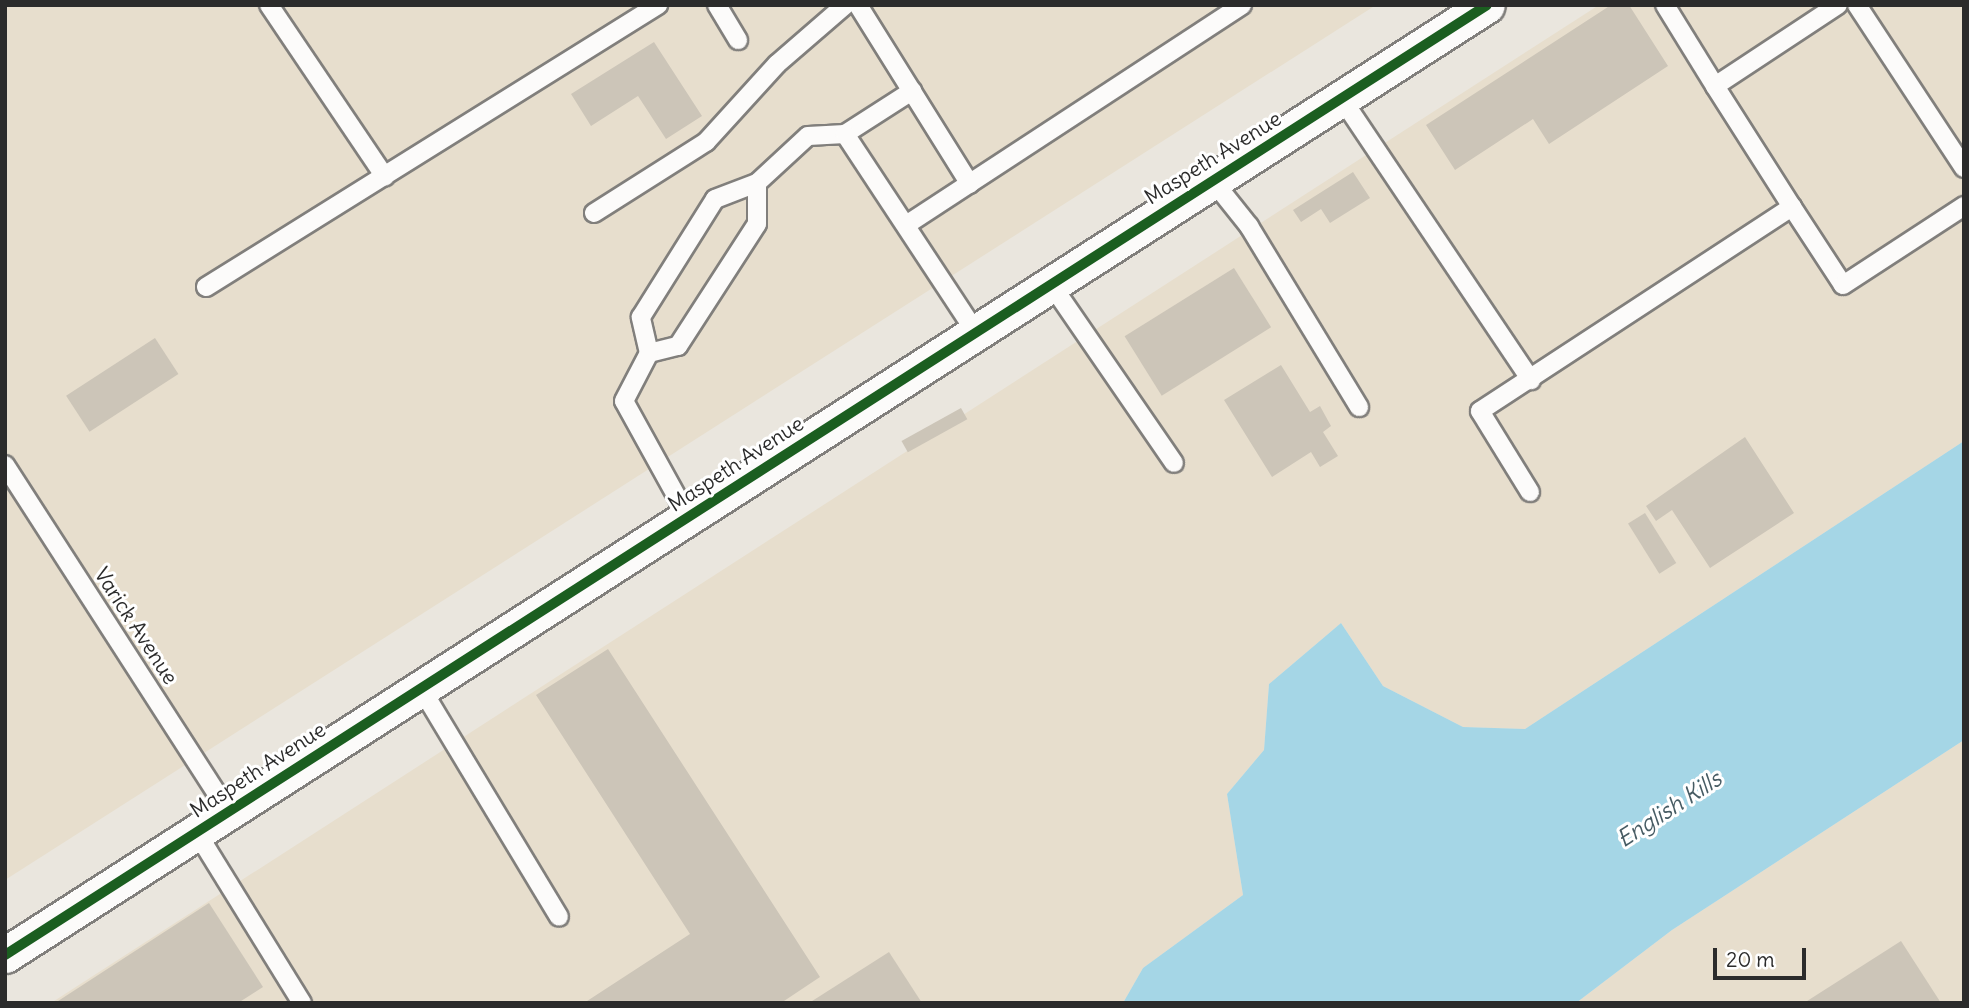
<!DOCTYPE html>
<style>
body{margin:0}
#map{position:relative;width:1969px;height:1008px;overflow:hidden;background:#eae6de;font-family:Delius,sans-serif}
div>[style]{position:absolute}
.built>*{inset:0;background:#e7decd}
.water>*{inset:0;background:#a5d6e6}
.building>*{inset:0;background:#ccc5b8;transform-origin:0 0}
.roads{filter:drop-shadow(2px 0 #817f7c) drop-shadow(-2px 0 #817f7c) drop-shadow(0 2px #817f7c) drop-shadow(0 -2px #817f7c)}
.service>*{height:18px;margin:-9px;padding:0 9px;transform-origin:9px;border-radius:9px;background:#fcfbfa}
.minor>*{height:35px;margin:-17.5px;padding:0 17.5px;transform-origin:17.5px;border-radius:17.5px;background:#fcfbfa}
.cycleway>*{height:10px;margin:-5px;padding:0 5px;transform-origin:5px;border-radius:5px;background:#1b5e20}
span{translate:-50% -50%;white-space:nowrap;text-align:center;line-height:1.15;-webkit-text-stroke:6px #fff;paint-order:stroke}
.street-label{font-size:21px;color:#2b2b2b}
.water-label{font-size:23px;color:#475c64;font-style:italic}
.frame{position:absolute;inset:0;border:7px solid #2b2b2b;pointer-events:none}
.scale{position:absolute;left:1713px;top:948px;width:93px;height:32px;box-sizing:border-box;border:4px solid #2b2b2b;border-top:0;padding-left:9px;font-size:21px;line-height:24px;white-space:nowrap;color:#2b2b2b;-webkit-text-stroke:5px #fff;paint-order:stroke}
</style>
<div id="map">
<div class="built">
<i style="clip-path:polygon(5px 5px,1376px 5px,5px 880px)"></i>
<i style="clip-path:polygon(1599px 5px,1964px 5px,1964px 441px,1525px 729px,1463px 727px,1383px 686px,1341px 623px,1269px 684px,1264px 750px,1227px 794px,1243px 895px,1143px 968px,1123px 1003px,51px 1003px)"></i>
<i style="clip-path:polygon(1964px 740px,1964px 1003px,1576px 1003px,1672px 930px)"></i>
</div>
<div class="water">
<i style="clip-path:polygon(1964px 441px,1964px 740px,1672px 930px,1576px 1003px,1123px 1003px,1143px 968px,1243px 895px,1227px 794px,1264px 750px,1269px 684px,1341px 623px,1383px 686px,1463px 727px,1525px 729px)"></i>
</div>
<div class="building">
<i style="clip-path:polygon(1611px 5px,1629px 5px,1668px 66px,1549px 144px,1533px 119px,1455px 170px,1426px 125px)"></i>
<i style="clip-path:polygon(654px 42px,702px 116px,666px 139px,638px 96px,591px 126px,571px 94px)"></i>
<i style="clip-path:polygon(1353px 172px,1370px 198px,1330px 223px,1321px 209px,1301px 222px,1293px 210px)"></i>
<i style="left:1234px;top:268px;width:70px;height:129px;rotate:58deg"></i>
<i style="left:155px;top:338px;width:43px;height:106px;rotate:57deg"></i>
<i style="clip-path:polygon(1281px 365px,1310px 412px,1320px 406px,1331px 426px,1323px 432px,1338px 456px,1320px 467px,1311px 452px,1272px 477px,1224px 400px)"></i>
<i style="left:961px;top:408px;width:13px;height:68px;rotate:61deg"></i>
<i style="clip-path:polygon(1745px 437px,1794px 513px,1710px 568px,1672px 510px,1656px 521px,1646px 506px)"></i>
<i style="left:1645px;top:513px;width:59px;height:20px;rotate:58deg"></i>
<i style="clip-path:polygon(608px 649px,820px 977px,781px 1003px,584px 1003px,690px 934px,536px 695px)"></i>
<i style="clip-path:polygon(209px 903px,263px 987px,238px 1003px,55px 1003px)"></i>
<i style="clip-path:polygon(1901px 941px,1941px 1003px,1804px 1003px)"></i>
<i style="clip-path:polygon(889px 952px,922px 1003px,809px 1003px)"></i>
</div>
<div class="roads">
<div class="service">
<i style="left:269px;top:5px;width:207px;rotate:56deg"></i>
<i style="left:717px;top:5px;width:41px;rotate:59deg"></i>
<i style="left:858px;top:5px;width:211px;rotate:58deg"></i>
<i style="left:1665px;top:5px;width:95px;rotate:58.3deg"></i>
<i style="left:1857px;top:5px;width:195px;rotate:56.7deg"></i>
<i style="left:1342px;top:99px;width:339px;rotate:56.1deg"></i>
<i style="left:845px;top:134px;width:80px;rotate:-32.7deg"></i>
<i style="left:1213px;top:181px;width:58px;rotate:51.3deg"></i>
<i style="left:1249px;top:226px;width:212px;rotate:58.7deg"></i>
<i style="left:1792px;top:207px;width:143px;rotate:-122.5deg"></i>
<i style="left:1715px;top:86px;width:147px;rotate:-33.4deg"></i>
<i style="left:594px;top:213px;width:133px;rotate:-32.4deg"></i>
<i style="left:706px;top:142px;width:105px;rotate:-47.7deg"></i>
<i style="left:777px;top:64px;width:90px;rotate:-40.9deg"></i>
<i style="left:909px;top:223px;width:398px;rotate:-33.2deg"></i>
<i style="left:1051px;top:284px;width:217px;rotate:55.5deg"></i>
<i style="left:206px;top:287px;width:533px;rotate:-31.96deg"></i>
<i style="left:649px;top:353px;width:30px;rotate:-14deg"></i>
<i style="left:678px;top:346px;width:145px;rotate:-57.1deg"></i>
<i style="left:757px;top:224px;width:41px;rotate:-90deg"></i>
<i style="left:5px;top:465px;width:413px;rotate:57.2deg"></i>
<i style="left:1530px;top:492px;width:95px;rotate:-121.7deg"></i>
<i style="left:1480px;top:411px;width:373px;rotate:-33.2deg"></i>
<i style="left:1792px;top:207px;width:93px;rotate:56.8deg"></i>
<i style="left:1843px;top:285px;width:145px;rotate:-33.1deg"></i>
<i style="left:688px;top:517px;width:132px;rotate:-118.9deg"></i>
<i style="left:624px;top:401px;width:54px;rotate:-62.5deg"></i>
<i style="left:649px;top:353px;width:37px;rotate:-103deg"></i>
<i style="left:641px;top:317px;width:139px;rotate:-57.9deg"></i>
<i style="left:715px;top:199px;width:45px;rotate:-20.9deg"></i>
<i style="left:757px;top:183px;width:69px;rotate:-42.7deg"></i>
<i style="left:808px;top:136px;width:37px;rotate:-3deg"></i>
<i style="left:845px;top:134px;width:238px;rotate:56.6deg"></i>
<i style="left:421px;top:688px;width:267px;rotate:58.9deg"></i>
<i style="left:197px;top:833px;width:200px;rotate:58.3deg"></i>
</div>
<div class="minor">
<i style="left:5px;top:955px;width:1760px;rotate:-32.66deg"></i>
</div>
</div>
<div class="cycleway">
<i style="left:5px;top:955px;width:1760px;rotate:-32.66deg"></i>
</div>
<div class="street-label">
<span style="left:1213px;top:158px;rotate:-32deg">Maspeth Avenue</span>
<span style="left:736px;top:464px;rotate:-33deg">Maspeth Avenue</span>
<span style="left:136px;top:626px;rotate:57deg">Varick Avenue</span>
<span style="left:258px;top:770px;rotate:-33deg">Maspeth Avenue</span>
</div>
<div class="water-label">
<span style="left:1669px;top:809px;rotate:-33deg">English Kills</span>
</div>
<div class="frame"></div>
<div class="scale">20 m</div>
</div>
